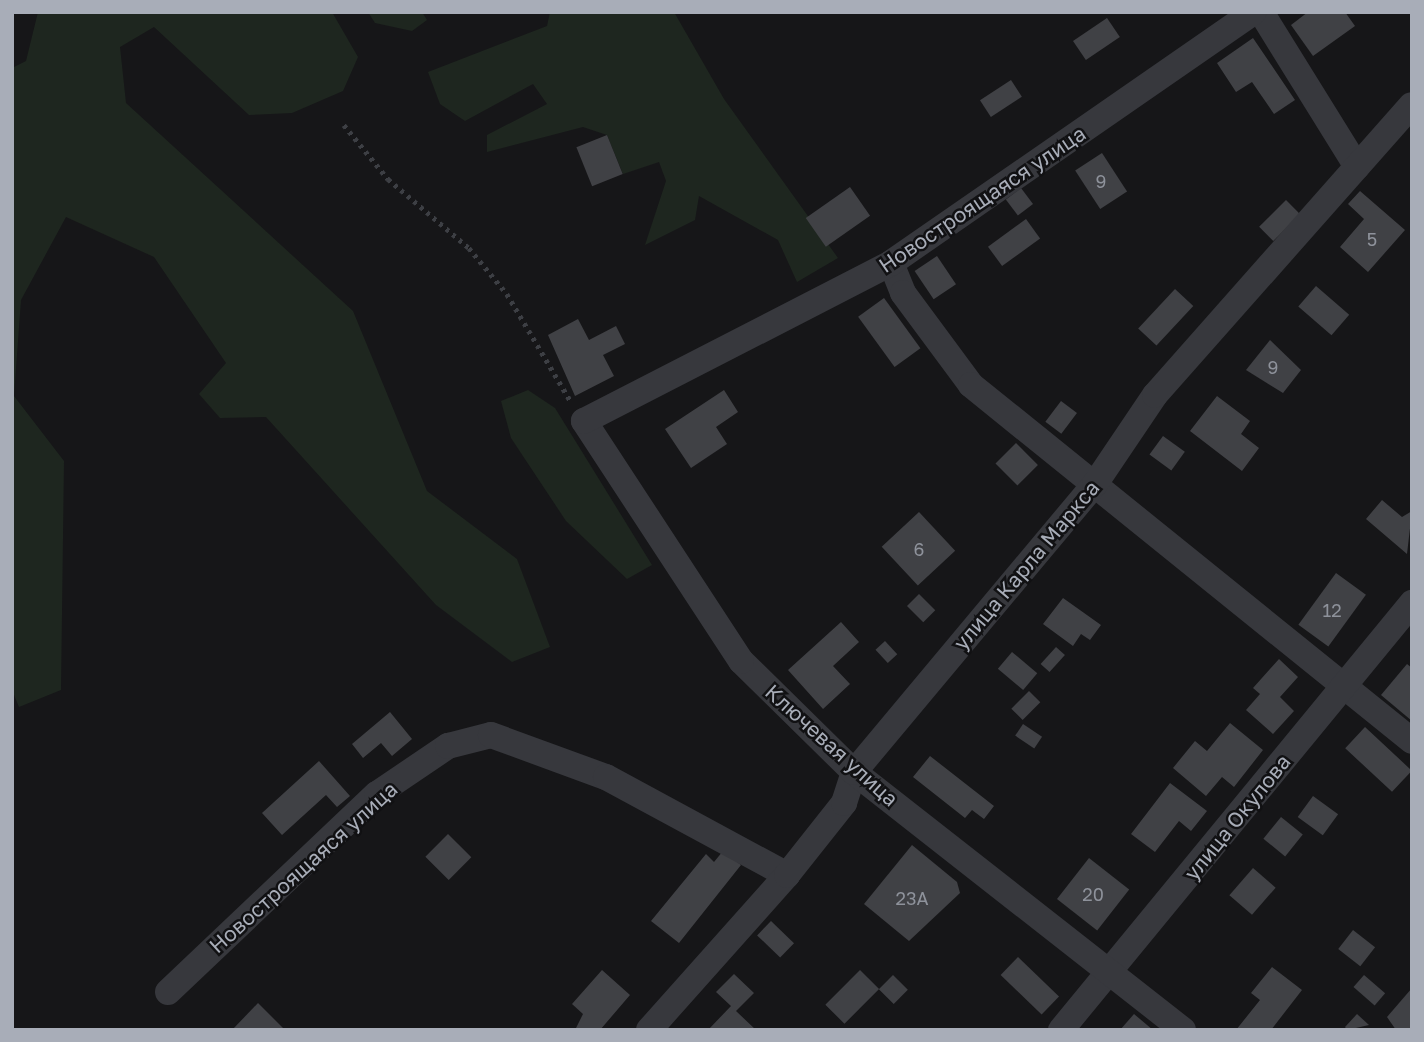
<!DOCTYPE html>
<meta charset="utf-8">
<style>
body{margin:0}
#map{position:relative;width:1424px;height:1042px;overflow:hidden;background:#161618;font-family:"Golos Text",sans-serif}
div>[style]{position:absolute}
.green>*{inset:0;background:#1e261f}
.building>*{inset:0;background:#404145;transform-origin:0 0}
.path>*{height:4.5px;margin-top:-2.25px;transform-origin:0;background:repeating-linear-gradient(90deg,#3d3f44 0 3.5px,transparent 0 8.5px)}
.minor>*{height:26px;margin:-13px;padding:0 13px;transform-origin:13px;border-radius:13px;background:#37383d}
span{translate:-50% -50%;white-space:nowrap;text-align:center;line-height:1.15;-webkit-text-stroke:5px #111113;paint-order:stroke}
.number-label{font-size:18px;color:#8e929b}
.number-label span{-webkit-text-stroke-width:0}
.street-label{font-size:21px;color:#a8adb8}
.frame{position:absolute;inset:0;border:14px solid #a8adb8;pointer-events:none}
</style>
<div id="map">
<div class="green">
<i style="clip-path:polygon(38px 12px,332px 12px,358px 57px,343px 91px,292px 113px,249px 115px,154px 27px,120px 47px,126px 103px,353px 311px,427px 491px,517px 559px,550px 647px,512px 662px,436px 605px,266px 417px,220px 418px,199px 394px,226px 363px,154px 257px,66px 217px,21px 300px,14px 396px,64px 461px,61px 690px,19px 707px,12px 690px,12px 68px,26px 61px)"></i>
<i style="clip-path:polygon(368px 12px,422px 12px,427px 20px,412px 31px,375px 23px)"></i>
<i style="clip-path:polygon(550px 12px,674px 12px,724px 99px,838px 258px,797px 282px,778px 240px,699px 196px,695px 220px,645px 245px,666px 181px,659px 162px,623px 174px,607px 135px,583px 127px,487px 152px,487px 135px,547px 104px,533px 84px,465px 121px,440px 104px,428px 72px,547px 26px)"></i>
<i style="clip-path:polygon(528px 390px,555px 408px,652px 565px,627px 579px,566px 521px,511px 438px,501px 401px)"></i>
</div>
<div class="building">
<i style="clip-path:polygon(1308px 12px,1345px 12px,1355px 26px,1313px 56px,1291px 25px)"></i>
<i style="left:1107px;top:18px;width:23px;height:41px;rotate:56deg"></i>
<i style="clip-path:polygon(1253px 38px,1295px 100px,1274px 114px,1252px 82px,1236px 92px,1217px 63px)"></i>
<i style="left:1011px;top:80px;width:20px;height:37px;rotate:57deg"></i>
<i style="left:607px;top:135px;width:42px;height:33px;rotate:68deg"></i>
<i style="left:1102px;top:153px;width:46px;height:32px;rotate:57deg"></i>
<i style="left:850px;top:187px;width:35px;height:54px;rotate:55deg"></i>
<i style="left:1021px;top:188px;width:20px;height:19px;rotate:53deg"></i>
<i style="clip-path:polygon(1360px 191px,1405px 230px,1368px 272px,1340px 247px,1364px 219px,1348px 204px)"></i>
<i style="left:1286px;top:200px;width:20px;height:38px;rotate:45deg"></i>
<i style="left:1026px;top:219px;width:24px;height:47px;rotate:54deg"></i>
<i style="left:937px;top:256px;width:34px;height:27px;rotate:56deg"></i>
<i style="left:1316px;top:286px;width:44px;height:27px;rotate:41deg"></i>
<i style="left:1175px;top:289px;width:25px;height:54px;rotate:43deg"></i>
<i style="left:884px;top:298px;width:62px;height:32px;rotate:54deg"></i>
<i style="clip-path:polygon(578px 319px,589px 340px,616px 326px,625px 344px,603px 355px,614px 376px,575px 396px,548px 335px)"></i>
<i style="clip-path:polygon(1270px 340px,1301px 370px,1283px 393px,1246px 370px)"></i>
<i style="clip-path:polygon(724px 390px,738px 412px,716px 427px,727px 444px,691px 468px,665px 429px)"></i>
<i style="clip-path:polygon(1217px 396px,1250px 421px,1241px 434px,1259px 448px,1242px 471px,1190px 431px)"></i>
<i style="left:1061px;top:401px;width:20px;height:26px;rotate:37deg"></i>
<i style="left:1163px;top:436px;width:27px;height:23px;rotate:36deg"></i>
<i style="left:1016px;top:443px;width:31px;height:29px;rotate:45deg"></i>
<i style="clip-path:polygon(1382px 500px,1402px 517px,1412px 511px,1407px 554px,1366px 519px)"></i>
<i style="left:919px;top:512px;width:53px;height:51px;rotate:47deg"></i>
<i style="left:1336px;top:573px;width:37px;height:64px;rotate:36deg"></i>
<i style="left:919px;top:594px;width:23px;height:17px;rotate:45deg"></i>
<i style="clip-path:polygon(1063px 598px,1101px 625px,1090px 640px,1081px 634px,1073px 646px,1043px 624px)"></i>
<i style="clip-path:polygon(841px 622px,859px 642px,833px 666px,850px 684px,823px 709px,788px 670px)"></i>
<i style="left:885px;top:641px;width:18px;height:13px;rotate:47deg"></i>
<i style="left:1056px;top:647px;width:12px;height:23px;rotate:42deg"></i>
<i style="left:1012px;top:652px;width:33px;height:22px;rotate:40deg"></i>
<i style="clip-path:polygon(1279px 659px,1298px 677px,1280px 697px,1294px 711px,1273px 734px,1246px 710px,1260px 694px,1253px 688px)"></i>
<i style="clip-path:polygon(1407px 664px,1412px 668px,1412px 721px,1381px 695px)"></i>
<i style="left:1029px;top:691px;width:16px;height:25px;rotate:45deg"></i>
<i style="clip-path:polygon(390px 712px,412px 739px,392px 756px,381px 743px,363px 758px,352px 744px)"></i>
<i style="clip-path:polygon(1230px 723px,1263px 750px,1234px 787px,1222px 777px,1206px 796px,1173px 768px,1195px 741px,1207px 751px)"></i>
<i style="left:1023px;top:724px;width:23px;height:14px;rotate:34deg"></i>
<i style="left:1365px;top:727px;width:64px;height:29px;rotate:43deg"></i>
<i style="clip-path:polygon(930px 756px,994px 806px,984px 819px,972px 810px,965px 818px,913px 777px)"></i>
<i style="clip-path:polygon(319px 761px,350px 796px,337px 807px,326px 795px,282px 835px,262px 813px)"></i>
<i style="clip-path:polygon(1170px 783px,1207px 811px,1191px 831px,1179px 821px,1155px 852px,1131px 834px)"></i>
<i style="left:1313px;top:796px;width:31px;height:26px;rotate:36deg"></i>
<i style="left:1281px;top:817px;width:28px;height:28px;rotate:39deg"></i>
<i style="left:448px;top:834px;width:33px;height:32px;rotate:45deg"></i>
<i style="clip-path:polygon(912px 845px,957px 882px,960px 893px,909px 941px,864px 904px)"></i>
<i style="clip-path:polygon(723px 851px,741px 865px,679px 943px,651px 921px,706px 854px,714px 862px)"></i>
<i style="left:1089px;top:858px;width:51px;height:52px;rotate:38deg"></i>
<i style="left:1253px;top:868px;width:30px;height:36px;rotate:41deg"></i>
<i style="left:771px;top:921px;width:32px;height:20px;rotate:44deg"></i>
<i style="left:1353px;top:930px;width:28px;height:24px;rotate:38deg"></i>
<i style="left:1018px;top:957px;width:57px;height:25px;rotate:44deg"></i>
<i style="clip-path:polygon(1272px 967px,1302px 990px,1271px 1030px,1236px 1030px,1260px 1000px,1251px 993px)"></i>
<i style="clip-path:polygon(602px 970px,630px 995px,600px 1030px,575px 1030px,583px 1014px,572px 1004px)"></i>
<i style="left:860px;top:970px;width:27px;height:49px;rotate:45deg"></i>
<i style="clip-path:polygon(734px 974px,754px 993px,736px 1011px,756px 1030px,708px 1030px,731px 1006px,716px 992px)"></i>
<i style="left:893px;top:975px;width:21px;height:20px;rotate:45deg"></i>
<i style="left:1364px;top:975px;width:28px;height:16px;rotate:41deg"></i>
<i style="clip-path:polygon(1412px 988px,1412px 1030px,1396px 1030px,1387px 1017px)"></i>
<i style="clip-path:polygon(258px 1003px,285px 1030px,232px 1030px)"></i>
<i style="clip-path:polygon(1134px 1014px,1153px 1030px,1120px 1030px)"></i>
<i style="clip-path:polygon(1357px 1014px,1369px 1025px,1347px 1030px,1345px 1027px)"></i>
</div>
<div class="path">
<i style="left:344px;top:125px;width:70px;rotate:50.8deg"></i>
<i style="left:388px;top:179px;width:106px;rotate:40.4deg"></i>
<i style="left:469px;top:248px;width:60px;rotate:50.4deg"></i>
<i style="left:507px;top:294px;width:123px;rotate:59.3deg"></i>
</div>
<div class="minor">
<i style="left:1261px;top:12px;width:182px;rotate:58.2deg"></i>
<i style="left:891px;top:263px;width:32px;rotate:68deg"></i>
<i style="left:903px;top:293px;width:114px;rotate:53.5deg"></i>
<i style="left:971px;top:385px;width:567px;rotate:38.91deg"></i>
<i style="left:168px;top:992px;width:288px;rotate:-43.5deg"></i>
<i style="left:377px;top:794px;width:86px;rotate:-34.1deg"></i>
<i style="left:448px;top:746px;width:44px;rotate:-14.3deg"></i>
<i style="left:491px;top:735px;width:122px;rotate:20.1deg"></i>
<i style="left:606px;top:777px;width:206px;rotate:28.4deg"></i>
<i style="left:649px;top:1030px;width:208px;rotate:-48.3deg"></i>
<i style="left:787px;top:875px;width:92px;rotate:-51.6deg"></i>
<i style="left:844px;top:803px;width:33px;rotate:-72deg"></i>
<i style="left:854px;top:772px;width:376px;rotate:-50.1deg"></i>
<i style="left:1095px;top:484px;width:107px;rotate:-56deg"></i>
<i style="left:1155px;top:395px;width:387px;rotate:-48.5deg"></i>
<i style="left:1061px;top:1030px;width:553px;rotate:-50.58deg"></i>
<i style="left:1183px;top:1030px;width:418px;rotate:-141.9deg"></i>
<i style="left:854px;top:772px;width:158px;rotate:-135.5deg"></i>
<i style="left:741px;top:661px;width:287px;rotate:-123.2deg"></i>
<i style="left:584px;top:421px;width:345px;rotate:-27.2deg"></i>
<i style="left:891px;top:263px;width:441px;rotate:-34.7deg"></i>
</div>
<div class="number-label">
<span style="left:1101px;top:181px">9</span>
<span style="left:1372px;top:239px">5</span>
<span style="left:1273px;top:367px">9</span>
<span style="left:919px;top:549px">6</span>
<span style="left:1332px;top:610px">12</span>
<span style="left:1093px;top:894px">20</span>
<span style="left:912px;top:898px">23А</span>
</div>
<div class="street-label">
<span style="left:982px;top:199px;rotate:-34deg">Новостроящаяся улица</span>
<span style="left:1026px;top:565px;rotate:-50deg">улица Карла Маркса</span>
<span style="left:832px;top:745px;rotate:42deg">Ключевая улица</span>
<span style="left:1237px;top:817px;rotate:-51deg">улица Окулова</span>
<span style="left:303px;top:867px;rotate:-42deg">Новостроящаяся улица</span>
</div>
<div class="frame"></div>
</div>
